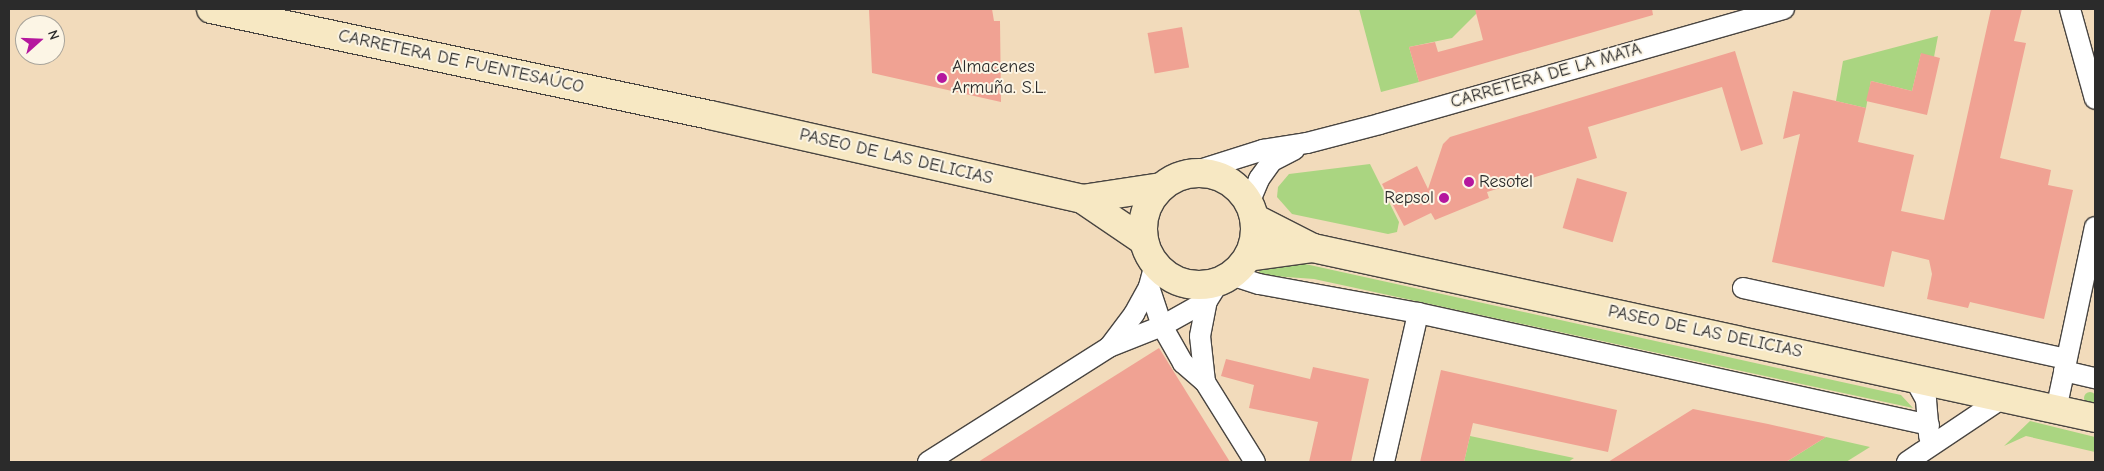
<!DOCTYPE html>
<meta charset="utf-8">
<style>
body{margin:0}
#map{position:relative;width:2104px;height:471px;overflow:hidden;background:#f2dbbb;font-family:"Comic Neue",sans-serif}
div>[style]{position:absolute}
.green>*{inset:0;background:#aad581}
.round{border-radius:50%}
.building>*{inset:0;background:#f0a293;transform-origin:0 0}
.roads{filter:drop-shadow(1px 0 #494541) drop-shadow(-1px 0 #494541) drop-shadow(0 1px #494541) drop-shadow(0 -1px #494541)}
.street>*{height:20px;margin:-10px;padding:0 10px;transform-origin:10px;border-radius:10px;background:#fff}
.secondary>*{height:28px;margin:-14px;padding:0 14px;transform-origin:14px;border-radius:14px;background:#f7e8c3}
.secondary>.ring{margin:-14px;padding:0;box-sizing:content-box;background:none;border:28px solid #f7e8c3;border-radius:50%}
.dots>*{width:14px;height:14px;translate:-50% -50%;box-sizing:border-box;border:2px solid #fcf5e5;border-radius:50%}
span{translate:-50% -50%;white-space:nowrap;text-align:center;line-height:1.15;-webkit-text-stroke:4px #fcf5e5;paint-order:stroke}
.street-label{font-size:18px;color:#2b2b2b}
.poi-label{font-size:18px;color:#2b2b2b}
.left{translate:0 -50%;text-align:left}
.right{translate:-100% -50%;text-align:right}
.frame{position:absolute;inset:0;border:10px solid #2b2b2b;pointer-events:none}
.north{position:absolute;left:15px;top:15px;width:50px;height:50px;box-sizing:border-box;background:#fcf5e5;border:1px solid #a8a49b;border-radius:50%;rotate:70deg;font-size:14px;font-weight:700;line-height:20px;text-align:center;color:#2b2b2b}
.north::after{content:'';display:block;margin:auto;width:18px;height:22px;background:#b5179e;clip-path:polygon(50% 0,100% 100%,50% 72%,0 100%)}
</style>
<div id="map">
<div class="green">
<i style="clip-path:polygon(1359px 9px,1481px 9px,1452px 38px,1409px 47px,1419px 82px,1381px 92px)"></i>
<i style="clip-path:polygon(1938px 36px,1934px 57px,1921px 54px,1912px 91px,1871px 81px,1866px 108px,1836px 101px,1843px 61px)"></i>
<i style="clip-path:polygon(1370px 164px,1399px 222px,1397px 232px,1388px 234px,1292px 214px,1277px 197px,1278px 187px,1289px 174px)"></i>
<i style="clip-path:polygon(1296px 262px,1901px 395px,1913px 408px,1314px 279px,1260px 275px,1259px 270px,1269px 265px)"></i>
<i class="round" style="left:2084px;top:392px;width:12px;height:12px"></i>
<i style="clip-path:polygon(2030px 421px,2095px 437px,2095px 452px,2026px 436px,2004px 446px)"></i>
<i style="clip-path:polygon(1470px 436px,1574px 458px,1568px 462px,1464px 462px)"></i>
<i style="clip-path:polygon(1826px 437px,1870px 447px,1846px 462px,1786px 462px)"></i>
</div>
<div class="building">
<i style="clip-path:polygon(869px 9px,992px 9px,994px 21px,1000px 21px,1001px 102px,872px 73px)"></i>
<i style="clip-path:polygon(1475px 9px,1652px 9px,1653px 15px,1419px 82px,1409px 47px,1435px 42px,1438px 52px,1483px 40px)"></i>
<i style="clip-path:polygon(1991px 9px,2022px 9px,2014px 41px,2026px 43px,2000px 158px,2051px 170px,2048px 185px,2073px 190px,2044px 319px,1970px 302px,1968px 308px,1927px 299px,1932px 274px,1929px 260px,1892px 251px,1884px 287px,1772px 262px,1800px 134px,1783px 139px,1793px 91px,1866px 108px,1858px 142px,1914px 155px,1901px 211px,1944px 220px)"></i>
<i style="left:1182px;top:27px;width:41px;height:35px;rotate:80deg"></i>
<i style="clip-path:polygon(1735px 51px,1763px 144px,1741px 151px,1722px 87px,1588px 127px,1597px 158px,1487px 192px,1489px 198px,1435px 220px,1431px 213px,1404px 226px,1382px 184px,1417px 166px,1428px 189px,1443px 144px,1450px 137px)"></i>
<i style="clip-path:polygon(1921px 53px,1940px 58px,1927px 115px,1866px 101px,1871px 81px,1912px 91px)"></i>
<i style="left:1577px;top:178px;width:52px;height:52px;rotate:16deg"></i>
<i style="clip-path:polygon(1159px 348px,1230px 462px,978px 462px,1089px 392px)"></i>
<i style="clip-path:polygon(1226px 359px,1310px 379px,1313px 367px,1369px 379px,1351px 462px,1309px 462px,1318px 422px,1249px 408px,1254px 385px,1221px 376px)"></i>
<i style="clip-path:polygon(1441px 370px,1617px 410px,1608px 452px,1473px 423px,1464px 462px,1420px 462px)"></i>
<i style="clip-path:polygon(1693px 409px,1768px 424px,1826px 437px,1786px 462px,1608px 462px)"></i>
</div>
<div class="roads">
<div class="street">
<i style="left:2070px;top:9px;width:93px;rotate:74.5deg"></i>
<i style="left:1190px;top:173px;width:77px;rotate:-17.5deg"></i>
<i style="left:1263px;top:150px;width:45px;rotate:-9deg"></i>
<i style="left:1307px;top:143px;width:75px;rotate:-14.6deg"></i>
<i style="left:1380px;top:124px;width:420px;rotate:-15.9deg"></i>
<i style="left:1249px;top:203px;width:26px;rotate:-67deg"></i>
<i style="left:1259px;top:179px;width:22px;rotate:-54deg"></i>
<i style="left:1272px;top:161px;width:25px;rotate:-27deg"></i>
<i style="left:1155px;top:264px;width:24px;rotate:105deg"></i>
<i style="left:1149px;top:287px;width:41px;rotate:71.6deg"></i>
<i style="left:1162px;top:326px;width:43px;rotate:60.4deg"></i>
<i style="left:1183px;top:363px;width:29px;rotate:41deg"></i>
<i style="left:1205px;top:382px;width:94px;rotate:58deg"></i>
<i style="left:1231px;top:275px;width:29px;rotate:18deg"></i>
<i style="left:1259px;top:284px;width:162px;rotate:10.3deg"></i>
<i style="left:1418px;top:313px;width:523px;rotate:12.36deg"></i>
<i style="left:1743px;top:288px;width:331px;rotate:12.4deg"></i>
<i style="left:1110px;top:346px;width:40px;rotate:-53deg"></i>
<i style="left:1134px;top:314px;width:31px;rotate:-61deg"></i>
<i style="left:2064px;top:371px;width:32px;rotate:13deg"></i>
<i style="left:1914px;top:378px;width:25px;rotate:61deg"></i>
<i style="left:1926px;top:400px;width:37px;rotate:85deg"></i>
<i style="left:1205px;top:382px;width:46px;rotate:-96.2deg"></i>
<i style="left:1200px;top:336px;width:36px;rotate:-79deg"></i>
<i style="left:1207px;top:301px;width:22px;rotate:-58deg"></i>
<i style="left:2056px;top:410px;width:187px;rotate:-78deg"></i>
<i style="left:928px;top:462px;width:214px;rotate:-32.4deg"></i>
<i style="left:1109px;top:347px;width:57px;rotate:-21.6deg"></i>
<i style="left:1162px;top:326px;width:51px;rotate:-29.1deg"></i>
<i style="left:1384px;top:462px;width:153px;rotate:-77.1deg"></i>
<i style="left:1907px;top:462px;width:117px;rotate:-33.8deg"></i>
</div>
<div class="secondary">
<i style="left:211px;top:9px;width:510px;rotate:11.99deg"></i>
<i style="left:710px;top:115px;width:381px;rotate:12.7deg"></i>
<i style="left:1082px;top:199px;width:80px;rotate:-8.6deg"></i>
<i class="ring" style="left:1143px;top:173px;width:84px;height:84px"></i>
<i style="left:1082px;top:199px;width:75px;rotate:34.1deg"></i>
<i style="left:1254px;top:218px;width:66px;rotate:27deg"></i>
<i style="left:1313px;top:248px;width:800px;rotate:12.26deg"></i>
<i style="left:1248px;top:257px;width:66px;rotate:-7.9deg"></i>
</div>
</div>
<div class="dots">
<i style="left:942px;top:78px;background:#b5179e"></i>
<i style="left:1469px;top:182px;background:#b5179e"></i>
<i style="left:1444px;top:198px;background:#b5179e"></i>
</div>
<div class="street-label">
<span style="left:461px;top:62px;rotate:12deg">CARRETERA DE FUENTESAÚCO</span>
<span style="left:1546px;top:76px;rotate:-16deg">CARRETERA DE LA MATA</span>
<span style="left:896px;top:157px;rotate:13deg">PASEO DE LAS DELICIAS</span>
<span style="left:1705px;top:332px;rotate:12deg">PASEO DE LAS DELICIAS</span>
</div>
<div class="poi-label">
<span class="left" style="left:952px;top:78px">Almacenes<br>Armuña. S.L.</span>
<span class="left" style="left:1479px;top:182px">Resotel</span>
<span class="right" style="left:1434px;top:198px">Repsol</span>
</div>
<div class="frame"></div>
<div class="north">N</div>
</div>
